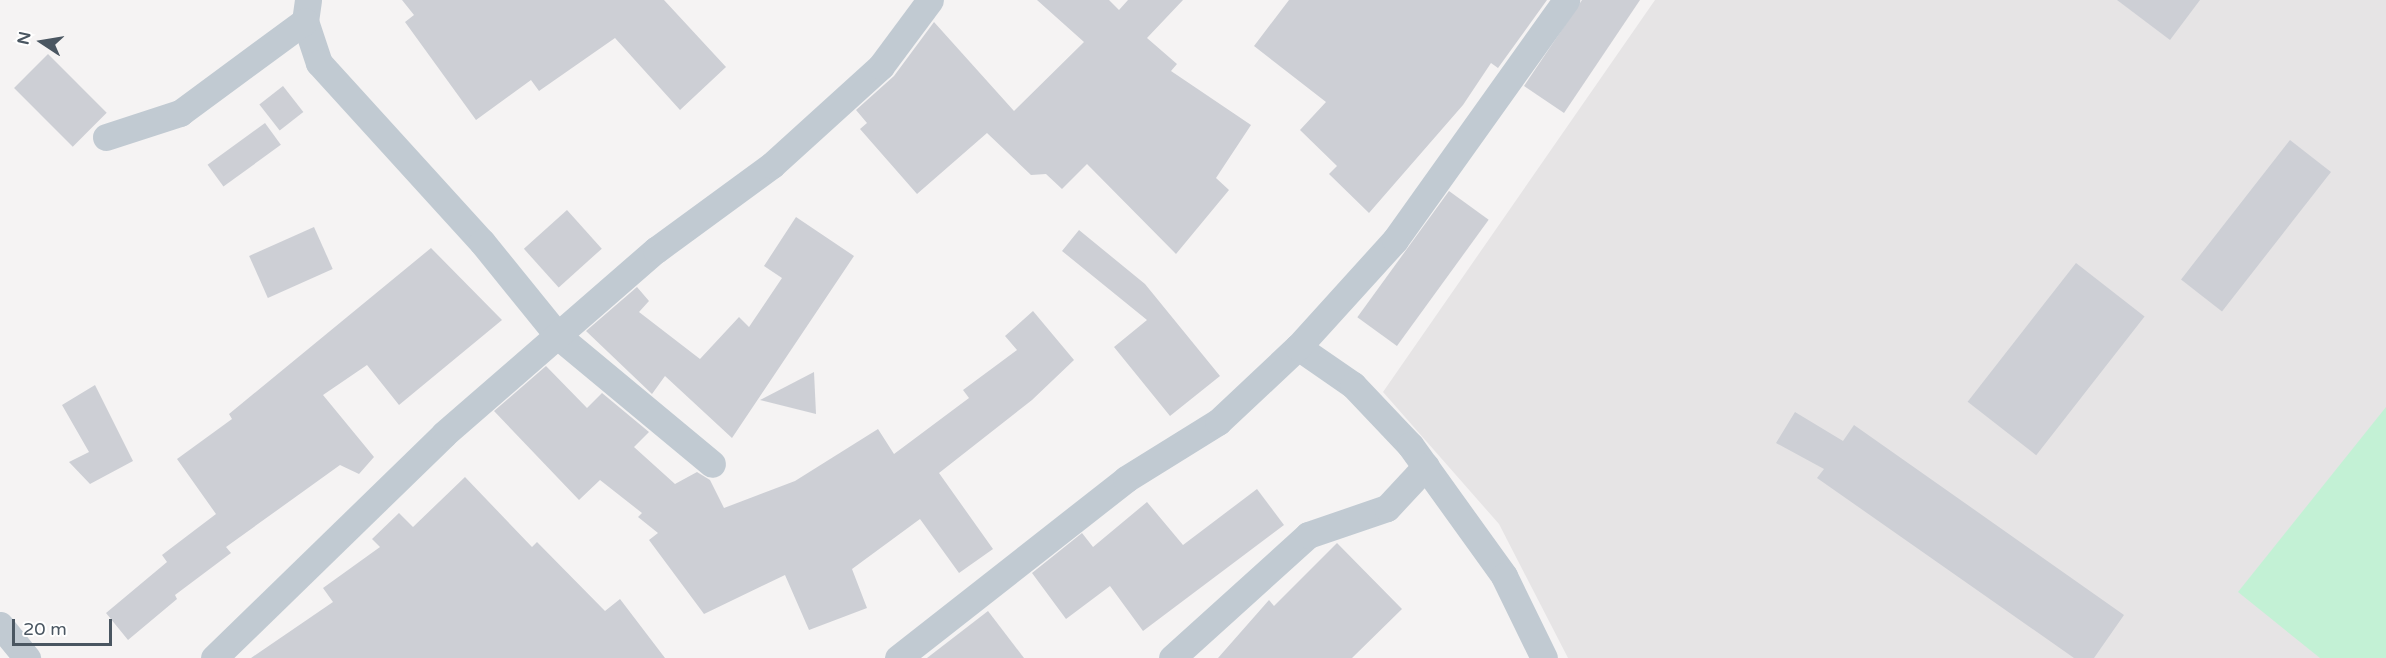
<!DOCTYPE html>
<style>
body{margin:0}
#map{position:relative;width:2386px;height:658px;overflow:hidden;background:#f5f3f3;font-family:"Varela Round",sans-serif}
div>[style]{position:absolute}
.education>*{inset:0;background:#e6e4e5}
.green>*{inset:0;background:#c3f1d5}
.building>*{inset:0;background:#cdcfd5;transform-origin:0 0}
.street>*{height:27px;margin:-13.5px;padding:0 13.5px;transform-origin:13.5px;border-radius:13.5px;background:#c1cad2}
span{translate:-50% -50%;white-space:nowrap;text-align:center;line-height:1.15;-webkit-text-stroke:6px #fff;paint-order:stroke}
.north{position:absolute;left:12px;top:12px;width:60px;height:60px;-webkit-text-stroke:4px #fff;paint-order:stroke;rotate:282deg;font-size:16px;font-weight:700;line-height:24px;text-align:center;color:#4a5661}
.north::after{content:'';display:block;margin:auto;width:21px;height:27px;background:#4a5661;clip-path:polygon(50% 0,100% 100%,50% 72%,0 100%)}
.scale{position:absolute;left:12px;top:619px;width:100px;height:27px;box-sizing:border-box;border:3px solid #4a5661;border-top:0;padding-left:8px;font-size:18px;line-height:21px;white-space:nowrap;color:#4a5661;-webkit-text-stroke:4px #fff;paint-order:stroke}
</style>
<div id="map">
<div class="education">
<i style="clip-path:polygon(1655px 0,2386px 0,2386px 658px,1568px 658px,1499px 524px,1383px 392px)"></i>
</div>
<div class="green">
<i style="clip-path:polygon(2386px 407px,2386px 658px,2320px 658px,2238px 592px)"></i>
</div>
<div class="building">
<i style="clip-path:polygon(402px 0,664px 0,726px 67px,680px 110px,615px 38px,539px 91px,531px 80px,476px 120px,405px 22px,414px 15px)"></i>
<i style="clip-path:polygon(1037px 0,1109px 0,1119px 10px,1128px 0,1183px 0,1147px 38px,1177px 64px,1171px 71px,1251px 125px,1216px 178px,1229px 190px,1176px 254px,1087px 164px,1062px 189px,1046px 174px,1031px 175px,987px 133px,917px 194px,860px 129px,867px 123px,856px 110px,894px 76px,934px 22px,1014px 111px,1084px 42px)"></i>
<i style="clip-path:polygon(1289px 0,1547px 0,1498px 68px,1491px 63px,1463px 105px,1369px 213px,1329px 174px,1337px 166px,1300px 130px,1326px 102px,1254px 46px)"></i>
<i style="clip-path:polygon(1582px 0,1640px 0,1564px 113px,1524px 86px)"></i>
<i style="clip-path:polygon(2117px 0,2200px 0,2170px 40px)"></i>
<i style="left:48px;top:54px;width:83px;height:48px;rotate:45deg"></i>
<i style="left:283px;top:86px;width:33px;height:30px;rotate:52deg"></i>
<i style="left:265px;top:123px;width:27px;height:71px;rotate:54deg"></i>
<i style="left:2290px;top:140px;width:52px;height:177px;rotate:38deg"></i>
<i style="left:1449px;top:191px;width:49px;height:156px;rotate:36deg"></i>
<i style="left:567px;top:210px;width:52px;height:58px;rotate:48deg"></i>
<i style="clip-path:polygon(796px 217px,854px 256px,732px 438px,665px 376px,652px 394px,586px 331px,637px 287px,649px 301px,639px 312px,700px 359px,739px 317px,749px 327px,782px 278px,764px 266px)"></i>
<i style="left:314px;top:227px;width:46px;height:71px;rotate:66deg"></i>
<i style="clip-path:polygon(1079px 230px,1145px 284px,1220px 376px,1170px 416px,1114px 347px,1147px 320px,1062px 251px)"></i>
<i style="clip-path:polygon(431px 248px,502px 320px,399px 405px,367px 365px,323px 395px,374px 457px,359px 474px,340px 465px,226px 547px,231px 553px,175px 595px,177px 599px,128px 640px,106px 613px,167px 562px,162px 555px,216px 514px,177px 459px,232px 419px,229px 414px)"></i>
<i style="left:2076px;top:263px;width:87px;height:176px;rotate:38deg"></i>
<i style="clip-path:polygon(1033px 311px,1074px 360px,1032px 400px,939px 473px,993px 549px,959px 573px,920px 519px,852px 569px,867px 608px,809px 630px,785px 575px,704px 614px,649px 540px,658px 533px,638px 517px,642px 513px,600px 480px,579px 500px,494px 411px,546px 366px,587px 408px,602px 393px,649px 432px,634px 447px,675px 484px,697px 472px,710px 480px,724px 508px,795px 481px,878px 429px,894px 454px,969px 398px,963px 390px,1017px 350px,1005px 336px)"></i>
<i style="clip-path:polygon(814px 372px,816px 414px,760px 400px)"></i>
<i style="clip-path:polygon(95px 385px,133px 461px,90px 484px,69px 462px,89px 452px,62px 405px)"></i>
<i style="clip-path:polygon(1795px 412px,1843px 441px,1854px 425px,2124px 615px,2094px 658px,2074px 658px,1817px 478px,1824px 469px,1776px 443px)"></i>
<i style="clip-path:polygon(465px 477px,532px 547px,537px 542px,605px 611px,620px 599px,665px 658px,251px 658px,333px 602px,323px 588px,380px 547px,372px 539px,399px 513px,413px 527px)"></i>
<i style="clip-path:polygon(1257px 489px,1284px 525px,1143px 631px,1110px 586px,1066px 619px,1032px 573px,1082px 533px,1093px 547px,1147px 502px,1183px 545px)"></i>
<i style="clip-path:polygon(1337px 543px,1402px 609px,1352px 658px,1218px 658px,1269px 600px,1274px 606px)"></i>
<i style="clip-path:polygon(988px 611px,1024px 658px,927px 658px)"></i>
</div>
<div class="street">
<i style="left:308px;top:0;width:21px;rotate:98deg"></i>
<i style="left:305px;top:21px;width:44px;rotate:71.6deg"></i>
<i style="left:319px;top:63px;width:242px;rotate:47.7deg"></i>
<i style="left:482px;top:242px;width:121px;rotate:51deg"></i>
<i style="left:558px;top:336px;width:200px;rotate:39.7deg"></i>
<i style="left:106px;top:137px;width:78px;rotate:-18deg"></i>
<i style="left:180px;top:113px;width:155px;rotate:-36.4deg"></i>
<i style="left:1298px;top:347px;width:67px;rotate:34.6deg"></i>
<i style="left:1353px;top:385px;width:83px;rotate:46.5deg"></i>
<i style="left:1410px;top:445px;width:161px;rotate:54.3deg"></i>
<i style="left:1504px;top:576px;width:91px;rotate:64deg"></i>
<i style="left:0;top:625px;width:43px;rotate:50.7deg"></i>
<i style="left:214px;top:658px;width:321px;rotate:-44.2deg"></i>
<i style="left:444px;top:434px;width:281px;rotate:-41deg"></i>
<i style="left:656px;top:250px;width:144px;rotate:-36.2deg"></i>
<i style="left:772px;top:165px;width:147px;rotate:-42.2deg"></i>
<i style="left:881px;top:66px;width:82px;rotate:-53.4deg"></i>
<i style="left:898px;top:658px;width:290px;rotate:-38.1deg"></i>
<i style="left:1126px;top:479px;width:108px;rotate:-31.8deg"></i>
<i style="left:1218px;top:422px;width:110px;rotate:-43.2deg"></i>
<i style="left:1298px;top:347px;width:144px;rotate:-47.8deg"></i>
<i style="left:1395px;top:240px;width:295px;rotate:-54.5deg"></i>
<i style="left:1172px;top:658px;width:183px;rotate:-42.1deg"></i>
<i style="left:1308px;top:535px;width:83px;rotate:-18.9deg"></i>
<i style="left:1387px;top:508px;width:57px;rotate:-47.1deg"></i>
</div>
<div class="north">N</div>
<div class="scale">20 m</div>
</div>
